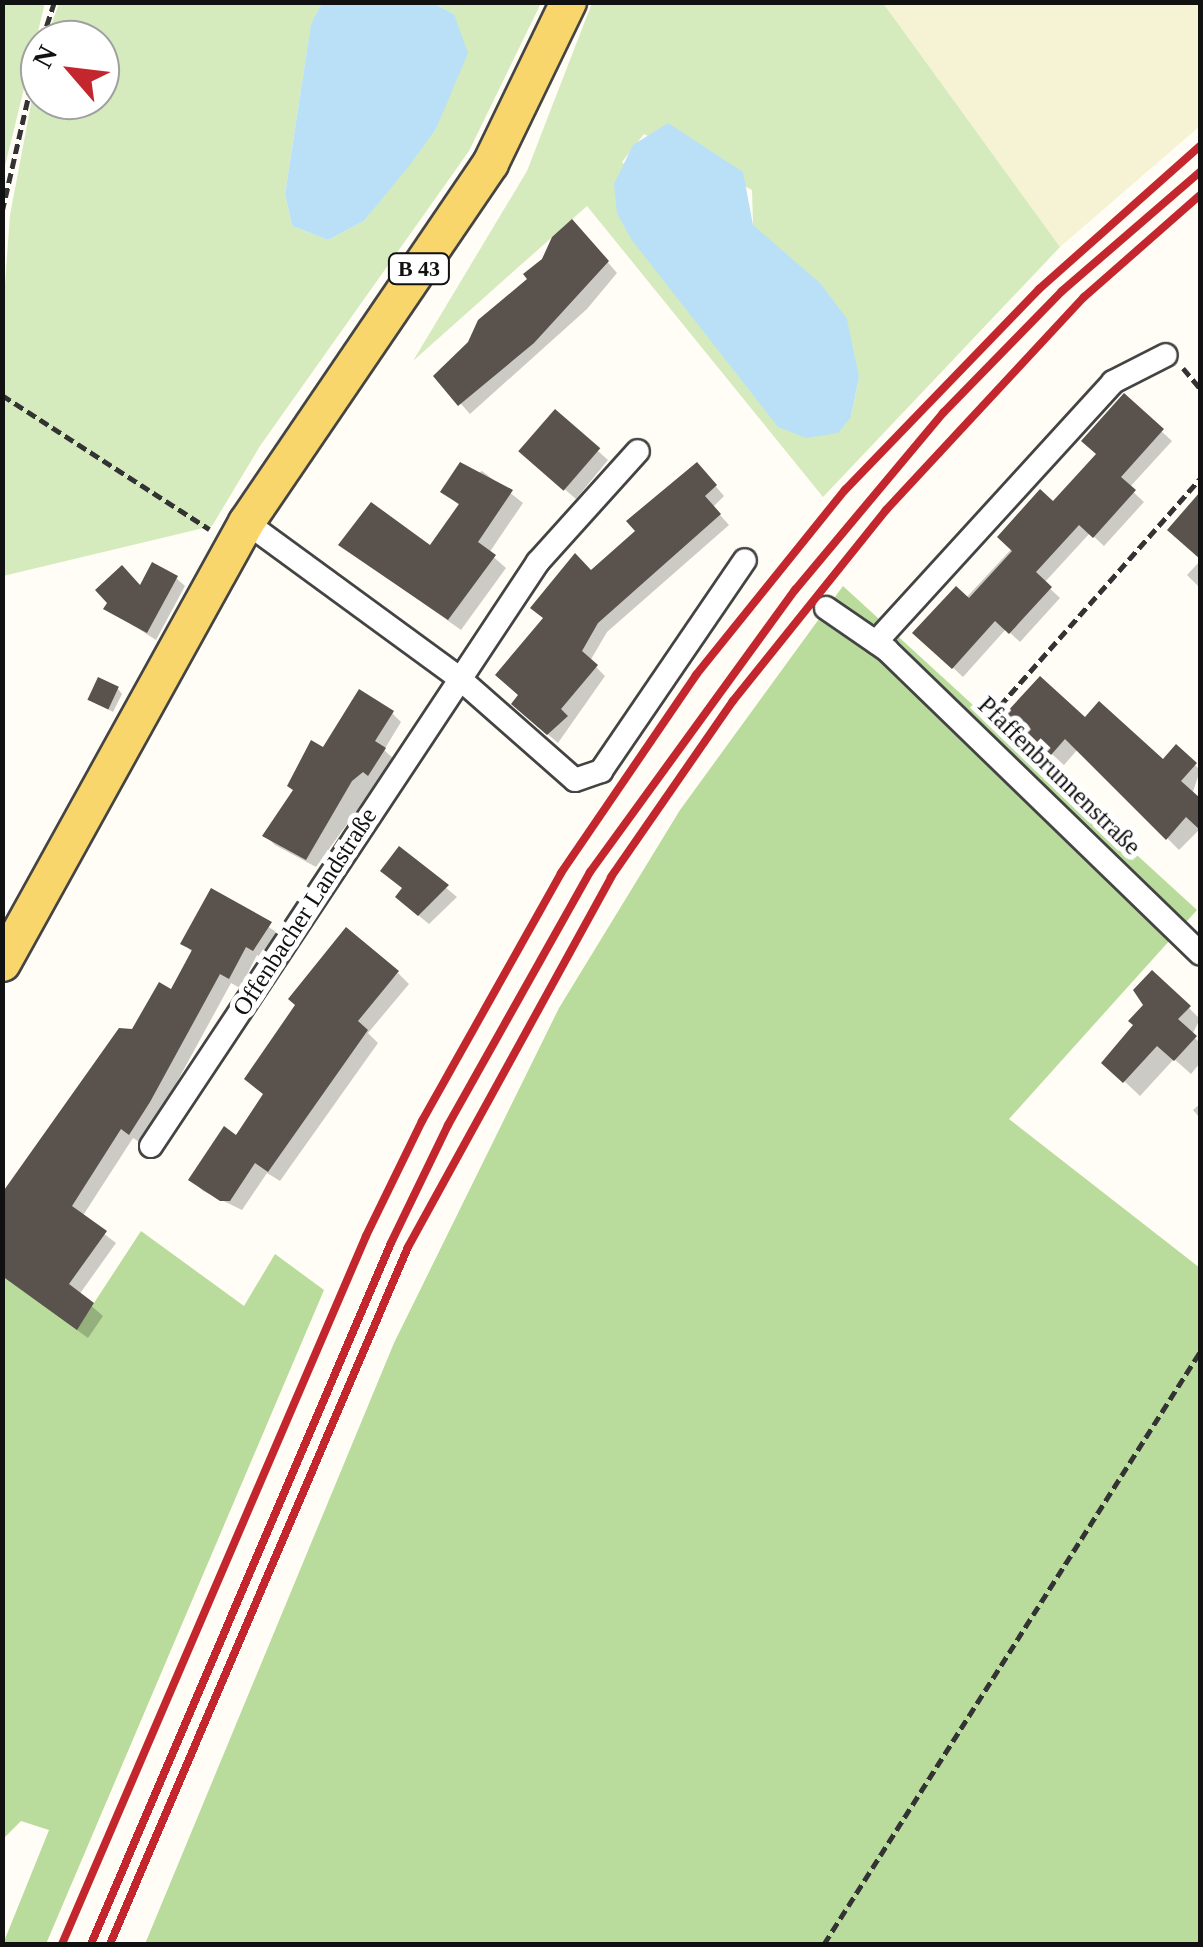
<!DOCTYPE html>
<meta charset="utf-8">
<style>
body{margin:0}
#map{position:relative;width:1203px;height:1947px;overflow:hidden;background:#fffdf5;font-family:"Times New Roman",serif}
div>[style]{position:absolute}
.farmland>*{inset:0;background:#f6f3d4}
.green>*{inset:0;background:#d5ebbd}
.forest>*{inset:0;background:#b9dc9c}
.water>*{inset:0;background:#b9e0f7}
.shadow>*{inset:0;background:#0003}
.building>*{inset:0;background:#5a524d;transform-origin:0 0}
.path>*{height:5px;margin-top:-2.5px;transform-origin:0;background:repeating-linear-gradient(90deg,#333 0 10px,transparent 0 15px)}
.roads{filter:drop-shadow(2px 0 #444) drop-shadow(-2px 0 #444) drop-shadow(0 2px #444) drop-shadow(0 -2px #444)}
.street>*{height:22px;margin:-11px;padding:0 11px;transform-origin:11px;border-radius:11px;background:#fff}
.primary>*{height:35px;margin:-17.5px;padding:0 17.5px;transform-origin:17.5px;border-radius:17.5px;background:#f9d66b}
.rail>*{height:8px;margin:-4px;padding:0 4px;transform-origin:4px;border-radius:4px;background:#c4262e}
span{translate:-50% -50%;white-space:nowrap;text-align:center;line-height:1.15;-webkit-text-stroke:10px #fff;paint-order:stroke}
.shield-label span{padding:2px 8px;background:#fff;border:2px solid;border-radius:8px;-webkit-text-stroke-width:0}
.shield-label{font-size:22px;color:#111;font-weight:700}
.street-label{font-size:25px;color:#111}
.frame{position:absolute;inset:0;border:5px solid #111;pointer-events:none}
.north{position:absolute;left:20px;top:20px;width:100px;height:100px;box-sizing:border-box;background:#fff;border:2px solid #a0a0a0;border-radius:50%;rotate:298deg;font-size:28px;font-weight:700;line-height:40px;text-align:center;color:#111}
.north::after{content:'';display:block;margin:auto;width:35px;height:45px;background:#c4262e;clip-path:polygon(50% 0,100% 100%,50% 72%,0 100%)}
</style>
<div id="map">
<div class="farmland">
<i style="clip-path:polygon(883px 3px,1200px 3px,1200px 126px,1060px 247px)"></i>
</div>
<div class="green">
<i style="clip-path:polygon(3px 2px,45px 3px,3px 174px,2px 3px)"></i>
<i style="clip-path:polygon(59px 3px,322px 3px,311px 25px,285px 194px,292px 226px,328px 240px,364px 221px,436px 129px,454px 14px,433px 3px,541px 3px,469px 151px,260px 446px,212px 526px,3px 576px,2px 326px,10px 215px,40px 57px,40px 100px,100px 100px,100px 40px,46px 40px)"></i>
<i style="clip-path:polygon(evenodd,592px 3px,883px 3px,1060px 247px,823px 497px,587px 206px,413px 361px,527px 171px,592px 3px,644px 134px,752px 190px,753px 225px,859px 377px,851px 417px,622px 162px,644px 134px)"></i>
</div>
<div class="forest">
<i style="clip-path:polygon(843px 586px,1197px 910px,1009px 1119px,1200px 1268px,1200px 1944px,145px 1944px,394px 1343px,559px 1008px,680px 810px)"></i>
<i style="clip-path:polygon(141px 1231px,244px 1306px,275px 1254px,324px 1290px,46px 1944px,3px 1944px,49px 1830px,21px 1821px,3px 1839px,3px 1277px,77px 1329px)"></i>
</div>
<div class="water">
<i style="clip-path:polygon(322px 3px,433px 3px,454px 14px,468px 53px,436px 129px,409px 166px,364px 221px,328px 240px,292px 226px,285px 194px,311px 24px)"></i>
<i style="clip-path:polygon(668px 123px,743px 172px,753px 225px,821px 284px,847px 319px,859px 377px,851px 417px,838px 433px,806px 438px,778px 427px,631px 239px,617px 213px,614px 184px,633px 145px)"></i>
</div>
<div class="shadow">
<i style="clip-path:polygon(582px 232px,617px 273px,587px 309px,470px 414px,436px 376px)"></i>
<i style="clip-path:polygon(1124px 397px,1172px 441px,1129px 488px,1144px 502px,1104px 546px,1090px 533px,1044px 583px,1060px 598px,1020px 642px,1006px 629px,963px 677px,925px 642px,1099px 455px)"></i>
<i style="clip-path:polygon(555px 413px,608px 460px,576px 499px,532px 461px)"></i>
<i style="clip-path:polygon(482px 471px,523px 503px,489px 553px,506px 568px,461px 630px,341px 545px,430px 549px,460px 506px,443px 491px)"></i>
<i style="clip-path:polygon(706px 475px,724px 496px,713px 507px,729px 525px,607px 632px,590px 661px,605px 676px,558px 743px,523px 713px,591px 573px)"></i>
<i style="clip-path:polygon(1200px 561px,1200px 588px,1187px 575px)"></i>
<i style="clip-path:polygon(176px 578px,185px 586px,156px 640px,107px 609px)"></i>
<i style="clip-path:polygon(118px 689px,122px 694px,113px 712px,90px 699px)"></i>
<i style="clip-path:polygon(392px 713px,401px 722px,384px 750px,394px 759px,316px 867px,275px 845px,265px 835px,324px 751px)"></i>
<i style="clip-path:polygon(1085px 720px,1163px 763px,1177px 748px,1200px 770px,1193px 792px,1200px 798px,1200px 829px,1179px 850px,1078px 749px,1064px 765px,1021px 726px)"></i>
<i style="clip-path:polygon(400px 849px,457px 897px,429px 924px,408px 907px)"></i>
<i style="clip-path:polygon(212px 891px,281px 935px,265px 960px,257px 955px,240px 988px,231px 983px,160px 1113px,141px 1143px,133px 1138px,82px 1217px,116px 1243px,79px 1295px,103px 1316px,88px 1338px,2px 1276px,133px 1032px,172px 992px,193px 953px,183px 943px)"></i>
<i style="clip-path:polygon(398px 973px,409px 984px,368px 1033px,378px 1043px,280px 1181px,267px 1173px,242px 1210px,203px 1191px,191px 1180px)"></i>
<i style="clip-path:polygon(1189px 1008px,1200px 1019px,1192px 1035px,1200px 1043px,1200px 1063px,1191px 1074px,1174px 1059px,1140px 1096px,1105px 1063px)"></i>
<i style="clip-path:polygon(1200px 1104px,1200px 1118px,1193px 1110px)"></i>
</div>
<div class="building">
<i style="clip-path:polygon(572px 219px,609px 261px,534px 343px,458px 406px,433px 376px,468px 342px,478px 320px,527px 279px,523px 274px,542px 259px,552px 237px)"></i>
<i style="clip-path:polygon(1124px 393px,1164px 429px,1121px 477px,1136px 490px,1093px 538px,1079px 525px,1036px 572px,1052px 587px,1009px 634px,995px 621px,952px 669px,912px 633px,956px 586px,969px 598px,1012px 551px,997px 537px,1040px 489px,1053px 501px,1096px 454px,1081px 441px)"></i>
<i style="left:555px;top:409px;width:60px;height:56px;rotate:41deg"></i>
<i style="clip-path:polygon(460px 462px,513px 490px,478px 542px,496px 555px,448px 620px,338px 545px,371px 502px,430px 545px,459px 504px,440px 492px)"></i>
<i style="clip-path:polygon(697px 462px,717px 485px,705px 496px,721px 514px,598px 623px,582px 651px,598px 665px,561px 709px,568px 716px,547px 735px,511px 704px,518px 695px,495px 675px,543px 618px,530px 608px,575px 553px,591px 570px,635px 531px,626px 521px)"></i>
<i style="clip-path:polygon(1200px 492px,1200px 559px,1167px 530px)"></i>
<i style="clip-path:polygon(152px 562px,178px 576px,147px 633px,103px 609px,107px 603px,95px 590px,122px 565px,140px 585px)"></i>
<i style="clip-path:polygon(1040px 676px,1085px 717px,1099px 701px,1163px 759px,1176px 744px,1197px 763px,1181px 781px,1200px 798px,1200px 830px,1186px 817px,1166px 840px,1065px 739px,1051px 755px,1005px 714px)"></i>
<i style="left:98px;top:677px;width:23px;height:25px;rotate:25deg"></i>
<i style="clip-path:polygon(359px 689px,394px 711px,375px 741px,386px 748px,368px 776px,363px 772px,352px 781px,306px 860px,262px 836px,293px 790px,287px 786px,311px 740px,323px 747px)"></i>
<i style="clip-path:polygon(399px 846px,449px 885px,418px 916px,395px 897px,402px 888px,380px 871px)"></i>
<i style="clip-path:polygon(211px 888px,272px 922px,253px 951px,246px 947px,229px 979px,220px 974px,150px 1102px,129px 1135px,121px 1129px,72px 1206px,107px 1231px,69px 1284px,94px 1303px,77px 1330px,2px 1276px,2px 1193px,119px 1028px,132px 1029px,159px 982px,171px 989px,192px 950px,180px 944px)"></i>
<i style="clip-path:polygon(346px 927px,399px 971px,358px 1021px,368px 1030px,268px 1172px,255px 1163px,230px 1201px,220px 1201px,188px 1180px,224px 1126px,236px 1135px,263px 1094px,244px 1079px,295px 1005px,288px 999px)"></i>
<i style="clip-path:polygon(1152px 970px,1191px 1006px,1178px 1019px,1197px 1036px,1174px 1061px,1157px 1046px,1123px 1083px,1101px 1063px,1133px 1025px,1128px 1021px,1143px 1005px,1133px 990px)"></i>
</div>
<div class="path">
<i style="left:42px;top:40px;width:40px;rotate:-72deg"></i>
<i style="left:2px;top:212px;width:170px;rotate:-77.1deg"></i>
<i style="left:1183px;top:368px;width:26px;rotate:50deg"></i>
<i style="left:2px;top:395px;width:247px;rotate:32.9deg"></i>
<i style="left:990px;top:717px;width:317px;rotate:-48.6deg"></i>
<i style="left:824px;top:1944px;width:701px;rotate:-57.58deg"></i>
</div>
<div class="roads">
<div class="street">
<i style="left:246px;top:522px;width:264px;rotate:36.2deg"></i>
<i style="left:459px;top:678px;width:154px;rotate:41.3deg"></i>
<i style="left:575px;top:780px;width:28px;rotate:-19deg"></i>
<i style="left:601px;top:771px;width:255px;rotate:-55.7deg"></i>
<i style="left:826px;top:608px;width:74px;rotate:34.5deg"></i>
<i style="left:887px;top:650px;width:436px;rotate:44.1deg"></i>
<i style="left:876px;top:642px;width:352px;rotate:-47.6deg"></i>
<i style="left:1113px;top:382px;width:59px;rotate:-27deg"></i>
<i style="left:151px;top:1146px;width:701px;rotate:-56.47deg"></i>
<i style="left:538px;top:562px;width:149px;rotate:-48deg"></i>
</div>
<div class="primary">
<i style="left:2px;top:963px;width:504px;rotate:-61.04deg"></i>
<i style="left:246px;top:522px;width:434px;rotate:-55.8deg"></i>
<i style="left:490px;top:163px;width:179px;rotate:-64.2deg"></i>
</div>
</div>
<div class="rail">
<i style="left:62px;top:1944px;width:771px;rotate:-66.76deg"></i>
<i style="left:366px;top:1236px;width:128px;rotate:-64deg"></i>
<i style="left:422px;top:1121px;width:284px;rotate:-60.7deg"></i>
<i style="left:561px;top:873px;width:240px;rotate:-55.7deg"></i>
<i style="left:696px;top:675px;width:238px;rotate:-51.2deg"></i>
<i style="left:845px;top:490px;width:279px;rotate:-46deg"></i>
<i style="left:1039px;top:289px;width:215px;rotate:-41.6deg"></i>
<i style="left:91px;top:1944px;width:762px;rotate:-66.83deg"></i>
<i style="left:391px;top:1243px;width:131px;rotate:-64.2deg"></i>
<i style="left:448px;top:1125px;width:290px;rotate:-60.7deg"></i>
<i style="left:590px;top:872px;width:349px;rotate:-54deg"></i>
<i style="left:795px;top:590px;width:231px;rotate:-50.1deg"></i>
<i style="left:943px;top:413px;width:170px;rotate:-45.7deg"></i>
<i style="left:1062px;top:291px;width:182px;rotate:-40.8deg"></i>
<i style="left:110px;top:1944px;width:758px;rotate:-66.85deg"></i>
<i style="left:408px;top:1247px;width:422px;rotate:-61.2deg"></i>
<i style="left:611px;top:877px;width:214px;rotate:-55.3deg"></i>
<i style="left:733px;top:701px;width:245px;rotate:-51.3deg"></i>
<i style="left:886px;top:510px;width:291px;rotate:-47.1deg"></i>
<i style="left:1084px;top:297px;width:154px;rotate:-41.3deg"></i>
</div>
<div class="shield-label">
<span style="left:419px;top:269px">B 43</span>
</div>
<div class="street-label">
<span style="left:1059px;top:776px;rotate:44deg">Pfaffenbrunnenstraße</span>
<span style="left:305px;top:912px;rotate:-57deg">Offenbacher Landstraße</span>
</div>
<div class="frame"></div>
<div class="north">N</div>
</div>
